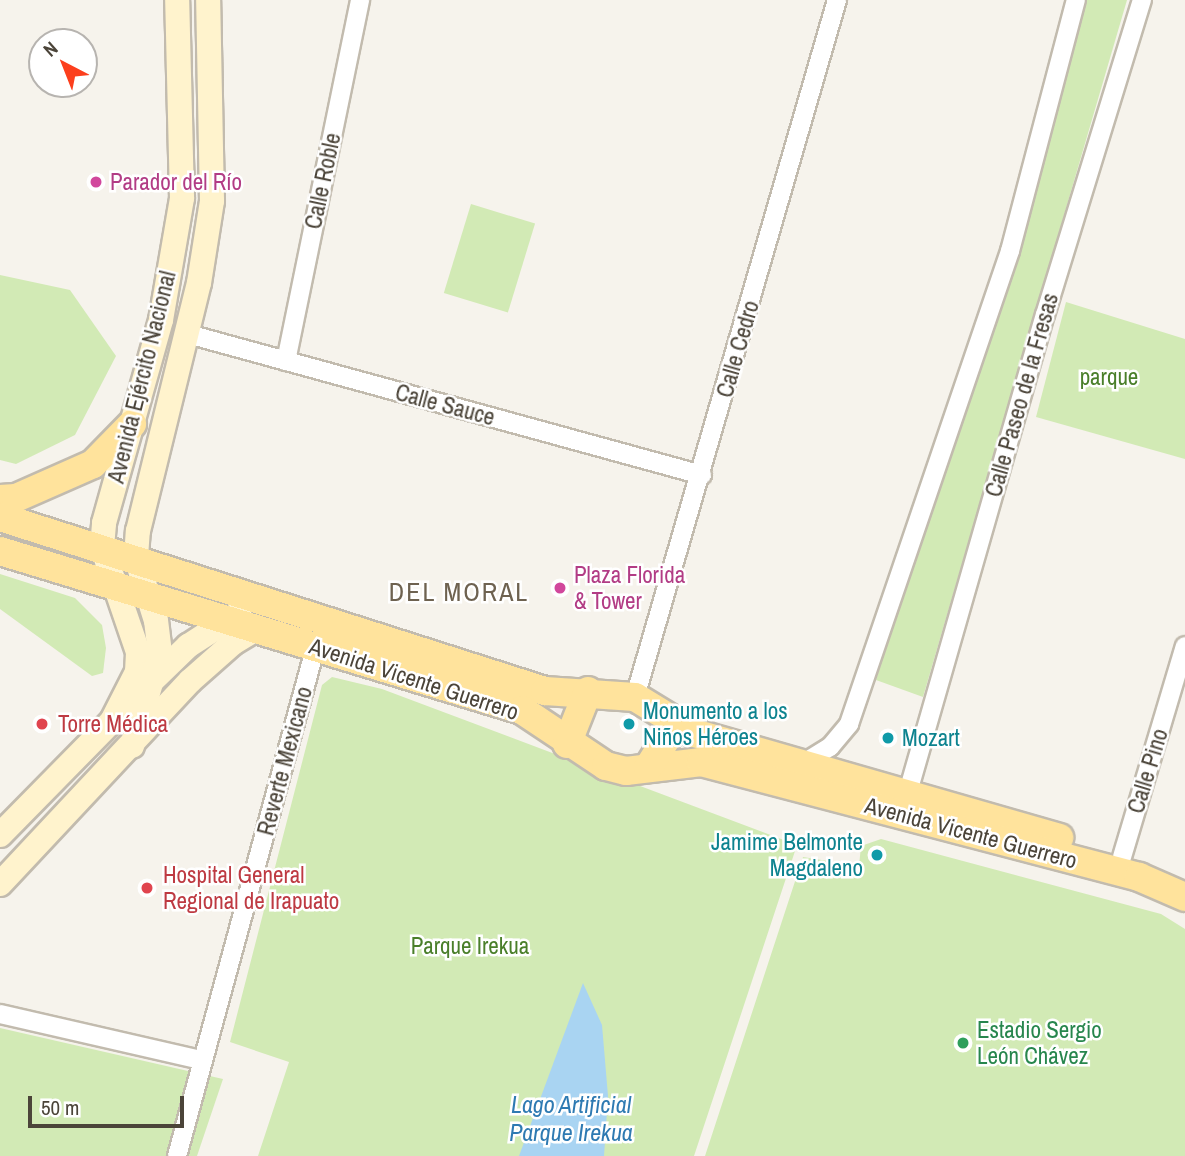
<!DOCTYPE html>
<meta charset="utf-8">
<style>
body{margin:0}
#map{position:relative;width:1185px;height:1156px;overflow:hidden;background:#f6f3ec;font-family:"Archivo Narrow",sans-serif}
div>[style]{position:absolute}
.green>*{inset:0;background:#d2eab5;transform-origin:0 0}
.water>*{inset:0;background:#a9d4f2}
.roads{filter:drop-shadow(2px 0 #c2bbae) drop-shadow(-2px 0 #c2bbae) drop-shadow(0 2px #c2bbae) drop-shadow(0 -2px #c2bbae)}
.minor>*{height:18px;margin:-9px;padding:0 9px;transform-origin:9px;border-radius:9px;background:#fff}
.secondary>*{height:24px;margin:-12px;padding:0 12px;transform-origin:12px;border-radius:12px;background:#fff3cd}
.primary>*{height:28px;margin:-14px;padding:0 14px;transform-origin:14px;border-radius:14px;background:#ffe39c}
.dots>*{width:19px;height:19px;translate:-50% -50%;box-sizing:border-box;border:4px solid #fff;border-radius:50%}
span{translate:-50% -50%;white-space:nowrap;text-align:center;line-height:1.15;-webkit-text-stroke:5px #fff;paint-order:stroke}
.street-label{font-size:23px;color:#4b4439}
.hotel-label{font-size:23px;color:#b23c85}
.left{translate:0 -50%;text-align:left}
.park-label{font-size:23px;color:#4a7f2a}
.culture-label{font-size:23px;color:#0d838f}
.right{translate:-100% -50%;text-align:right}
.health-label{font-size:23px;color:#be3a42}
.leisure-label{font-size:23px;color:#27864d}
.water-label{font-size:24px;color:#2e7ab2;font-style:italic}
.quarter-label{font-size:26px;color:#6e6250;letter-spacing:2px}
.north{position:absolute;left:28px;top:28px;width:70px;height:70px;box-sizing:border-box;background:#fff;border:2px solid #b7b4b0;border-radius:50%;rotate:318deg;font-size:19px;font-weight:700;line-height:28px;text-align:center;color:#4b4439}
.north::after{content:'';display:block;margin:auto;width:24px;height:32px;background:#fc3f1d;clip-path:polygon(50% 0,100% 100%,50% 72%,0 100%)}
.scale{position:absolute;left:28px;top:1096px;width:156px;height:32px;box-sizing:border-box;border:4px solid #4b4439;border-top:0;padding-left:9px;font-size:21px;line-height:24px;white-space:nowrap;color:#4b4439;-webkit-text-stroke:5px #fff;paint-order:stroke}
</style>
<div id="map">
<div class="green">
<i style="clip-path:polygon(1085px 0,1127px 0,923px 697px,876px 680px)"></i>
<i style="left:471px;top:204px;width:67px;height:93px;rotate:17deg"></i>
<i style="clip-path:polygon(0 275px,70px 290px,116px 356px,75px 435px,16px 464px,0 460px)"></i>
<i style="clip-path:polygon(1066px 302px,1185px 339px,1185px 459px,1036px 417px)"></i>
<i style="clip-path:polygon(0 574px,75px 598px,102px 625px,106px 648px,103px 673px,92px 676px,0 609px)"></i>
<i style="clip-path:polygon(332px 677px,382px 689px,797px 845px,694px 1156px,258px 1156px,289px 1062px,230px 1042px,322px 685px)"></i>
<i style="clip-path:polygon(881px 839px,1161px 914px,1185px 929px,1185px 1156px,705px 1156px,803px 857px,859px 866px,861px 846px)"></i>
<i style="clip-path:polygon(0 1028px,223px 1079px,197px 1156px,0 1156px)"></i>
</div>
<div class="water">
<i style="clip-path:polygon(583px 983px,602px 1025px,608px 1096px,604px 1156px,519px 1156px)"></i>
</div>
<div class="roads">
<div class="minor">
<i style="left:188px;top:334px;width:533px;rotate:15.34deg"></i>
<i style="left:286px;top:361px;width:369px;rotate:-78.4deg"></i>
<i style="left:635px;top:697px;width:726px;rotate:-73.84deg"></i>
<i style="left:804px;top:763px;width:31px;rotate:-32deg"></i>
<i style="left:830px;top:747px;width:30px;rotate:-50deg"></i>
<i style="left:849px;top:724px;width:500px;rotate:-71.2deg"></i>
<i style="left:1010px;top:251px;width:260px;rotate:-75.3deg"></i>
<i style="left:908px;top:792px;width:496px;rotate:-74deg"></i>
<i style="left:1045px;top:315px;width:330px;rotate:-72.9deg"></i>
<i style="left:1122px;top:857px;width:220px;rotate:-73.4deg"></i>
<i style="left:0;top:1014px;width:206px;rotate:12.9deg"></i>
<i style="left:177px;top:1156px;width:525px;rotate:-74.77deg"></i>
</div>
<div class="secondary">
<i style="left:153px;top:680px;width:49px;rotate:-44.2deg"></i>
<i style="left:188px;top:646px;width:61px;rotate:-32.9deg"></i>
<i style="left:112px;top:721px;width:55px;rotate:-63deg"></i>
<i style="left:137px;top:672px;width:20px;rotate:-87deg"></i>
<i style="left:138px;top:652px;width:111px;rotate:-108.9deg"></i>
<i style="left:102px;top:547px;width:24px;rotate:-85deg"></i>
<i style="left:104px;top:523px;width:211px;rotate:-74.3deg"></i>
<i style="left:161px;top:320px;width:124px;rotate:-80.2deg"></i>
<i style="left:182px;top:198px;width:198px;rotate:-91.4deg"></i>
<i style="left:132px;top:746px;width:97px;rotate:-73.2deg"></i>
<i style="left:160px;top:653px;width:32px;rotate:-97deg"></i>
<i style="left:156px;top:621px;width:67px;rotate:-107.4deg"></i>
<i style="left:136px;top:557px;width:26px;rotate:-86deg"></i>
<i style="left:138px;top:531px;width:255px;rotate:-76.2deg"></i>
<i style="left:199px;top:283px;width:83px;rotate:-81deg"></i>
<i style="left:212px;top:201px;width:201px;rotate:-91.1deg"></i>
<i style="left:0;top:835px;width:174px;rotate:-45.5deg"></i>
<i style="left:0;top:884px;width:278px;rotate:-46.9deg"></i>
<i style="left:190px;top:681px;width:57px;rotate:-41.5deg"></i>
<i style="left:233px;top:643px;width:29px;rotate:-31deg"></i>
</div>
<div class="primary">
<i style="left:0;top:499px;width:16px;rotate:-4deg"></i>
<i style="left:16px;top:498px;width:84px;rotate:-23.8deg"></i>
<i style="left:93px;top:464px;width:56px;rotate:-45.7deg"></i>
<i style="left:0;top:517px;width:572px;rotate:17.71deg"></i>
<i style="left:545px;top:691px;width:90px;rotate:3.8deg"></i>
<i style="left:635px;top:697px;width:69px;rotate:31.4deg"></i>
<i style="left:694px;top:733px;width:380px;rotate:16deg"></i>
<i style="left:0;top:551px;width:546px;rotate:16.94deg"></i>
<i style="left:522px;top:710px;width:101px;rotate:33.7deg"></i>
<i style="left:606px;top:766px;width:21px;rotate:14deg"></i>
<i style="left:626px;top:771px;width:76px;rotate:-6.8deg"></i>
<i style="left:701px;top:762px;width:453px;rotate:14.7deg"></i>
<i style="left:1139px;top:877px;width:50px;rotate:23.5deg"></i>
<i style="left:567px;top:744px;width:57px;rotate:-68.4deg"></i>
<i style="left:648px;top:768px;width:38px;rotate:-58deg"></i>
<i style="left:668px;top:736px;width:17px;rotate:-80deg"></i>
</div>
</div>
<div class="dots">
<i style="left:96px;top:182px;background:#d1479c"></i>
<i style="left:560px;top:588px;background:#d1479c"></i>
<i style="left:42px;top:724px;background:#e0444e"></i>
<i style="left:629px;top:724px;background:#0f9aa8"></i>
<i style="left:888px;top:738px;background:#0f9aa8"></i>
<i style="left:877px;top:855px;background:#0f9aa8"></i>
<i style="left:147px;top:888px;background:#e0444e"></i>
<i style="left:963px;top:1043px;background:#2e9e5b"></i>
</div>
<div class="street-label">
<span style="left:323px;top:181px;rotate:-78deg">Calle Roble</span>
<span style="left:738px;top:349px;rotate:-74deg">Calle Cedro</span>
<span style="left:142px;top:377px;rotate:-76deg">Avenida Ejército Nacional</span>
<span style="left:1022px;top:395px;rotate:-74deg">Calle Paseo de la Fresas</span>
<span style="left:445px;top:405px;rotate:15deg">Calle Sauce</span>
<span style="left:414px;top:679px;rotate:18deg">Avenida Vicente Guerrero</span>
<span style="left:285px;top:761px;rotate:-75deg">Reverte Mexicano</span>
<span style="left:1148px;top:771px;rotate:-73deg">Calle Pino</span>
<span style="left:971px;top:833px;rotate:15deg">Avenida Vicente Guerrero</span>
</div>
<div class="hotel-label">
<span class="left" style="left:110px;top:182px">Parador del Río</span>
<span class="left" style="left:574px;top:588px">Plaza Florida<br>&amp; Tower</span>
</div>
<div class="park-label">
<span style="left:1109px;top:377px">parque</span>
<span style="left:470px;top:946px">Parque Irekua</span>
</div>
<div class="culture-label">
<span class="left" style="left:643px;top:724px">Monumento a los<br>Niños Héroes</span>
<span class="left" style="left:902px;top:738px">Mozart</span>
<span class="right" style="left:863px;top:855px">Jamime Belmonte<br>Magdaleno</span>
</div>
<div class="health-label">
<span class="left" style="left:58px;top:724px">Torre Médica</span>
<span class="left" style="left:163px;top:888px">Hospital General<br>Regional de Irapuato</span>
</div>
<div class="leisure-label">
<span class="left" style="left:977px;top:1043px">Estadio Sergio<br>León Chávez</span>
</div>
<div class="water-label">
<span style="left:571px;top:1119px">Lago Artificial<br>Parque Irekua</span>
</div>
<div class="quarter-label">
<span style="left:459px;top:592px">DEL MORAL</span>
</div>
<div class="north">N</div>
<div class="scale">50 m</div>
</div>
